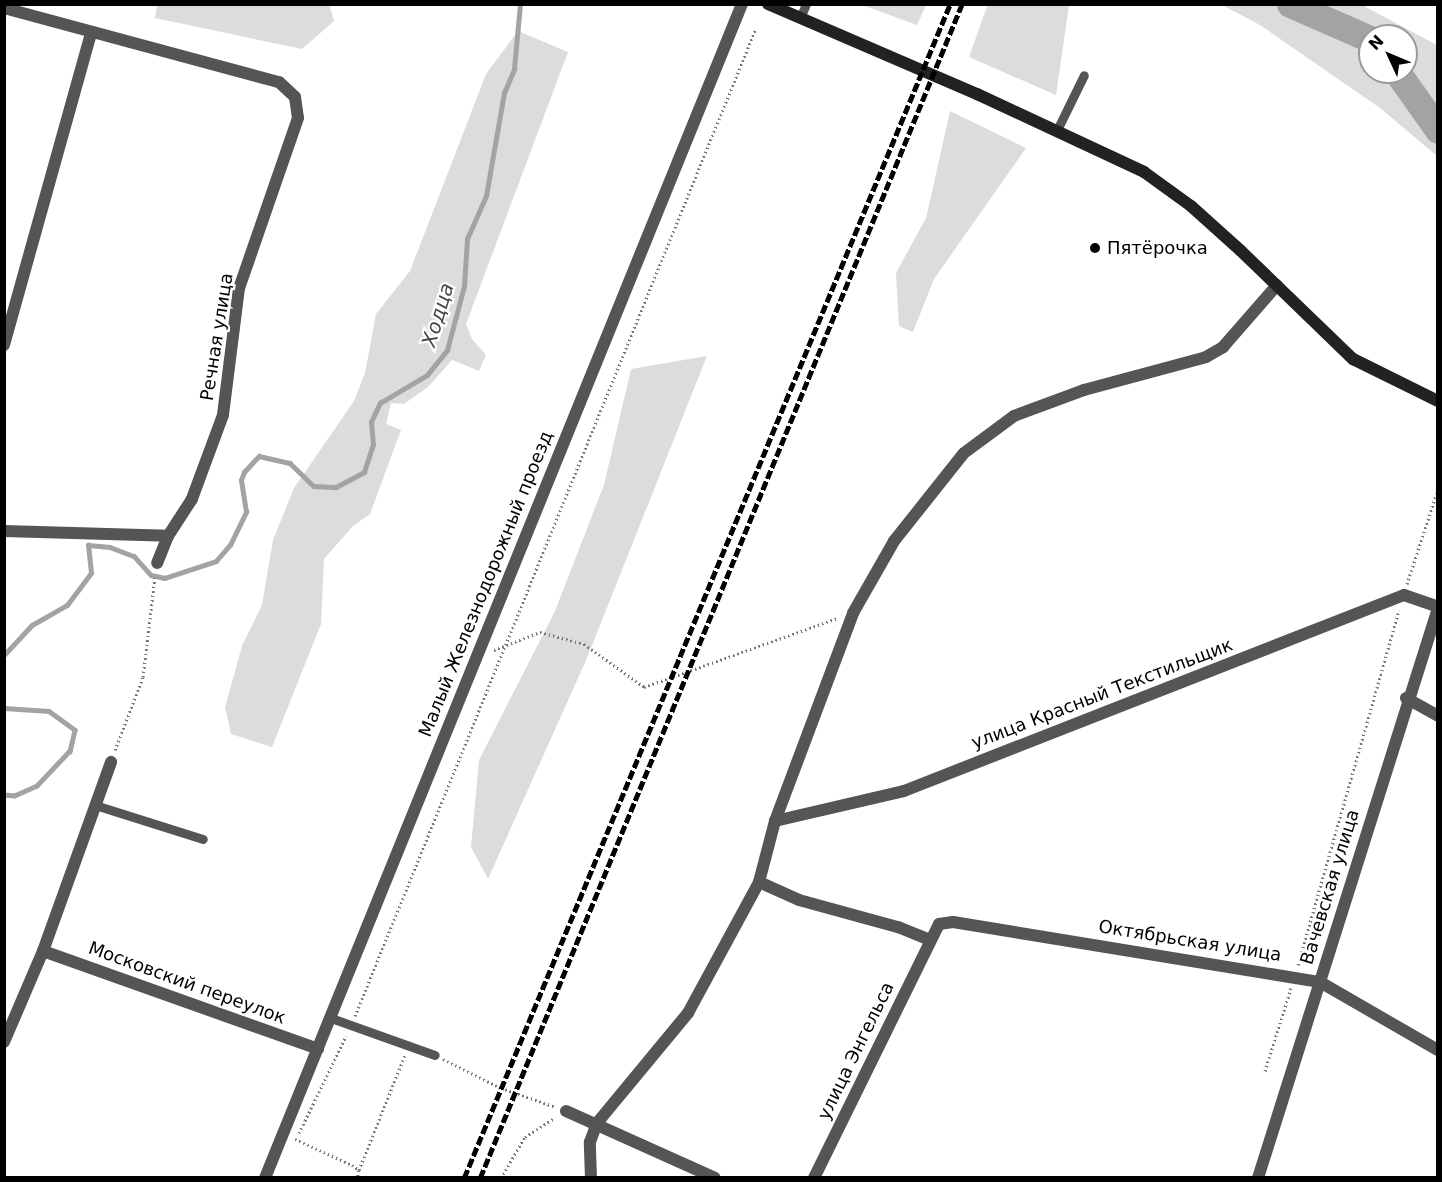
<!DOCTYPE html>
<meta charset="utf-8">
<style>
body{margin:0}
#map{position:relative;width:1442px;height:1182px;overflow:hidden;background:#fff;font-family:"DejaVu Sans",sans-serif}
div>[style]{position:absolute}
.green>*{inset:0;background:#dcdcdc}
.stream>*{height:4.5px;margin:-2.25px;padding:0 2.25px;transform-origin:2.25px;border-radius:2.25px;background:#a3a3a3}
.river>*{height:27px;margin:-13.5px;padding:0 13.5px;transform-origin:13.5px;border-radius:13.5px;background:#a3a3a3}
.path>*{height:3px;margin-top:-1.5px;transform-origin:0;background:repeating-linear-gradient(90deg,#777 0 1.5px,transparent 0 4.5px)}
.service>*{height:9px;margin:-4.5px;padding:0 4.5px;transform-origin:4.5px;border-radius:4.5px;background:#555}
.minor>*{height:12px;margin:-6px;padding:0 6px;transform-origin:6px;border-radius:6px;background:#555}
.tertiary>*{height:12px;margin:-6px;padding:0 6px;transform-origin:6px;border-radius:6px;background:#555}
.secondary>*{height:12px;margin:-6px;padding:0 6px;transform-origin:6px;border-radius:6px;background:#222}
.rail>*{height:4.5px;margin-top:-2.25px;transform-origin:0;background:repeating-linear-gradient(90deg,#000 0 9px,transparent 0 12px)}
.dots>*{width:16px;height:16px;translate:-50% -50%;box-sizing:border-box;border:3px solid #fff;border-radius:50%}
span{translate:-50% -50%;white-space:nowrap;text-align:center;line-height:1.15;-webkit-text-stroke:4.5px #fff;paint-order:stroke}
.poi-label{font-size:18px;color:#000}
.left{translate:0 -50%;text-align:left}
.street-label{font-size:18px;color:#000}
.water-label{font-size:20px;color:#444;font-style:italic}
.frame{position:absolute;inset:0;border:6px solid #000;pointer-events:none}
.north{position:absolute;left:1358px;top:24px;width:60px;height:60px;box-sizing:border-box;background:#fff;border:2px solid #999;border-radius:50%;rotate:314deg;font-size:16px;font-weight:700;line-height:24px;text-align:center;color:#000}
.north::after{content:'';display:block;margin:auto;width:21px;height:27px;background:#000;clip-path:polygon(50% 0,100% 100%,50% 72%,0 100%)}
</style>
<div id="map">
<div class="green">
<i style="clip-path:polygon(329px 4px,334px 21px,302px 49px,155px 18px,157px 5px)"></i>
<i style="clip-path:polygon(988px 4px,1069px 5px,1056px 95px,969px 57px)"></i>
<i style="clip-path:polygon(862px 5px,926px 4px,926px 5px,917px 25px)"></i>
<i style="clip-path:polygon(evenodd,1222px 5px,1362px 5px,1437px 45px,1437px 156px,1380px 108px,1260px 25px,1222px 5px,1370px 36px,1406px 36px,1406px 72px,1370px 72px,1370px 36px)"></i>
<i style="clip-path:polygon(518px 31px,568px 52px,466px 324px,472px 339px,486px 355px,479px 371px,452px 360px,428px 387px,404px 404px,391px 403px,386px 424px,401px 430px,370px 514px,353px 526px,324px 559px,321px 624px,272px 747px,231px 734px,225px 707px,242px 646px,262px 605px,273px 540px,294px 488px,354px 401px,365px 373px,376px 314px,410px 271px,486px 74px)"></i>
<i style="clip-path:polygon(950px 111px,1026px 148px,934px 279px,913px 332px,899px 326px,896px 273px,926px 218px)"></i>
<i style="clip-path:polygon(707px 356px,587px 658px,488px 879px,471px 847px,479px 760px,555px 611px,604px 485px,631px 369px)"></i>
</div>
<div class="stream">
<i style="left:4px;top:655px;width:41px;rotate:-47deg"></i>
<i style="left:32px;top:625px;width:40px;rotate:-29.7deg"></i>
<i style="left:67px;top:605px;width:40px;rotate:-53deg"></i>
<i style="left:91px;top:573px;width:28px;rotate:-96deg"></i>
<i style="left:88px;top:545px;width:22px;rotate:5deg"></i>
<i style="left:110px;top:547px;width:26px;rotate:21deg"></i>
<i style="left:134px;top:556px;width:25px;rotate:48deg"></i>
<i style="left:151px;top:575px;width:14px;rotate:12deg"></i>
<i style="left:165px;top:578px;width:54px;rotate:-18.4deg"></i>
<i style="left:216px;top:561px;width:21px;rotate:-49deg"></i>
<i style="left:230px;top:545px;width:37px;rotate:-64deg"></i>
<i style="left:246px;top:512px;width:32px;rotate:-99deg"></i>
<i style="left:241px;top:480px;width:9px;rotate:-69deg"></i>
<i style="left:244px;top:472px;width:22px;rotate:-47deg"></i>
<i style="left:259px;top:456px;width:32px;rotate:13deg"></i>
<i style="left:290px;top:463px;width:33px;rotate:44deg"></i>
<i style="left:314px;top:486px;width:22px;rotate:3deg"></i>
<i style="left:336px;top:487px;width:32px;rotate:-28deg"></i>
<i style="left:364px;top:472px;width:28px;rotate:-72deg"></i>
<i style="left:373px;top:445px;width:23px;rotate:-95deg"></i>
<i style="left:371px;top:422px;width:21px;rotate:-65deg"></i>
<i style="left:380px;top:403px;width:55px;rotate:-30.8deg"></i>
<i style="left:427px;top:375px;width:32px;rotate:-51deg"></i>
<i style="left:447px;top:350px;width:66px;rotate:-75.1deg"></i>
<i style="left:464px;top:286px;width:47px;rotate:-86.3deg"></i>
<i style="left:467px;top:239px;width:47px;rotate:-66.2deg"></i>
<i style="left:486px;top:196px;width:105px;rotate:-80.1deg"></i>
<i style="left:504px;top:93px;width:26px;rotate:-67deg"></i>
<i style="left:514px;top:69px;width:65px;rotate:-84.7deg"></i>
<i style="left:4px;top:708px;width:45px;rotate:3.8deg"></i>
<i style="left:49px;top:711px;width:32px;rotate:36deg"></i>
<i style="left:75px;top:730px;width:22px;rotate:103deg"></i>
<i style="left:70px;top:751px;width:48px;rotate:133.3deg"></i>
<i style="left:37px;top:786px;width:24px;rotate:156deg"></i>
<i style="left:15px;top:796px;width:11px;rotate:-175deg"></i>
</div>
<div class="river">
<i style="left:1290px;top:4px;width:87px;rotate:23.6deg"></i>
<i style="left:1397px;top:72px;width:71px;rotate:54.7deg"></i>
</div>
<div class="path">
<i style="left:1407px;top:584px;width:100px;rotate:-71.9deg"></i>
<i style="left:494px;top:650px;width:49px;rotate:-21.4deg"></i>
<i style="left:540px;top:632px;width:46px;rotate:15.3deg"></i>
<i style="left:584px;top:644px;width:74px;rotate:35.6deg"></i>
<i style="left:644px;top:687px;width:206px;rotate:-19.6deg"></i>
<i style="left:115px;top:750px;width:78px;rotate:-69deg"></i>
<i style="left:143px;top:677px;width:102px;rotate:-83.2deg"></i>
<i style="left:1298px;top:965px;width:369px;rotate:-74.1deg"></i>
<i style="left:355px;top:1016px;width:1066px;rotate:-67.91deg"></i>
<i style="left:443px;top:1059px;width:65px;rotate:26.6deg"></i>
<i style="left:501px;top:1088px;width:58px;rotate:19.1deg"></i>
<i style="left:1265px;top:1071px;width:87px;rotate:-72.6deg"></i>
<i style="left:299px;top:1133px;width:108px;rotate:-64.1deg"></i>
<i style="left:295px;top:1139px;width:63px;rotate:24.5deg"></i>
<i style="left:352px;top:1165px;width:9px;rotate:36deg"></i>
<i style="left:359px;top:1170px;width:8px;rotate:104deg"></i>
<i style="left:359px;top:1170px;width:124px;rotate:-68.2deg"></i>
<i style="left:501px;top:1178px;width:48px;rotate:-59.7deg"></i>
<i style="left:525px;top:1137px;width:35px;rotate:-33deg"></i>
</div>
<div class="service">
<i style="left:800px;top:18px;width:15px;rotate:-67deg"></i>
<i style="left:1057px;top:130px;width:61px;rotate:-63.9deg"></i>
<i style="left:95px;top:805px;width:113px;rotate:17.5deg"></i>
<i style="left:331px;top:1018px;width:110px;rotate:19.6deg"></i>
</div>
<div class="minor">
<i style="left:4px;top:8px;width:285px;rotate:15.1deg"></i>
<i style="left:279px;top:82px;width:22px;rotate:43deg"></i>
<i style="left:295px;top:97px;width:21px;rotate:82deg"></i>
<i style="left:298px;top:118px;width:180px;rotate:109.1deg"></i>
<i style="left:239px;top:288px;width:128px;rotate:97.2deg"></i>
<i style="left:223px;top:415px;width:90px;rotate:110.3deg"></i>
<i style="left:192px;top:499px;width:44px;rotate:123deg"></i>
<i style="left:168px;top:536px;width:29px;rotate:112deg"></i>
<i style="left:4px;top:345px;width:324px;rotate:-74.4deg"></i>
<i style="left:4px;top:531px;width:164px;rotate:1.7deg"></i>
<i style="left:1406px;top:698px;width:37px;rotate:29deg"></i>
<i style="left:775px;top:821px;width:132px;rotate:-13.1deg"></i>
<i style="left:904px;top:791px;width:537px;rotate:-21.41deg"></i>
<i style="left:1404px;top:595px;width:36px;rotate:19deg"></i>
<i style="left:759px;top:882px;width:44px;rotate:24.2deg"></i>
<i style="left:799px;top:900px;width:103px;rotate:15.3deg"></i>
<i style="left:898px;top:927px;width:35px;rotate:22deg"></i>
<i style="left:43px;top:951px;width:292px;rotate:19.6deg"></i>
<i style="left:4px;top:1042px;width:99px;rotate:-66.8deg"></i>
<i style="left:43px;top:951px;width:201px;rotate:-70.2deg"></i>
<i style="left:566px;top:1111px;width:163px;rotate:24.2deg"></i>
<i style="left:591px;top:1178px;width:36px;rotate:-92deg"></i>
<i style="left:590px;top:1142px;width:20px;rotate:-70deg"></i>
<i style="left:597px;top:1123px;width:143px;rotate:-50.4deg"></i>
<i style="left:688px;top:1013px;width:149px;rotate:-61.5deg"></i>
<i style="left:759px;top:882px;width:63px;rotate:-75.3deg"></i>
<i style="left:775px;top:821px;width:222px;rotate:-69.4deg"></i>
<i style="left:853px;top:613px;width:83px;rotate:-60.3deg"></i>
<i style="left:894px;top:541px;width:112px;rotate:-51.5deg"></i>
<i style="left:964px;top:453px;width:62px;rotate:-36.5deg"></i>
<i style="left:1014px;top:416px;width:75px;rotate:-20.4deg"></i>
<i style="left:1084px;top:390px;width:126px;rotate:-15.1deg"></i>
<i style="left:1206px;top:357px;width:20px;rotate:-30deg"></i>
<i style="left:1223px;top:347px;width:82px;rotate:-48.9deg"></i>
<i style="left:814px;top:1178px;width:283px;rotate:-63.8deg"></i>
<i style="left:939px;top:924px;width:14px;rotate:-8deg"></i>
<i style="left:953px;top:922px;width:372px;rotate:9.3deg"></i>
<i style="left:1320px;top:982px;width:136px;rotate:30deg"></i>
<i style="left:1258px;top:1178px;width:598px;rotate:-72.47deg"></i>
</div>
<div class="tertiary">
<i style="left:265px;top:1178px;width:1267px;rotate:-67.89deg"></i>
</div>
<div class="secondary">
<i style="left:768px;top:4px;width:228px;rotate:23.3deg"></i>
<i style="left:977px;top:94px;width:184px;rotate:25deg"></i>
<i style="left:1144px;top:172px;width:58px;rotate:35.9deg"></i>
<i style="left:1191px;top:206px;width:67px;rotate:42deg"></i>
<i style="left:1241px;top:251px;width:156px;rotate:44deg"></i>
<i style="left:1353px;top:359px;width:95px;rotate:26.3deg"></i>
</div>
<div class="rail">
<i style="left:464px;top:1178px;width:1271px;rotate:-67.51deg"></i>
<i style="left:480px;top:1178px;width:1269px;rotate:-67.68deg"></i>
</div>
<div class="dots">
<i style="left:1095px;top:248px;background:#000"></i>
</div>
<div class="poi-label">
<span class="left" style="left:1107px;top:248px">Пятёрочка</span>
</div>
<div class="street-label">
<span style="left:217px;top:337px;rotate:-81deg">Речная улица</span>
<span style="left:486px;top:584px;rotate:-68deg">Малый Железнодорожный проезд</span>
<span style="left:1102px;top:694px;rotate:-21deg">улица Красный Текстильщик</span>
<span style="left:1330px;top:887px;rotate:-73deg">Вачевская улица</span>
<span style="left:1190px;top:941px;rotate:9deg">Октябрьская улица</span>
<span style="left:187px;top:983px;rotate:20deg">Московский переулок</span>
<span style="left:856px;top:1051px;rotate:-64deg">улица Энгельса</span>
</div>
<div class="water-label">
<span style="left:438px;top:315px;rotate:-73deg">Ходца</span>
</div>
<div class="frame"></div>
<div class="north">N</div>
</div>
